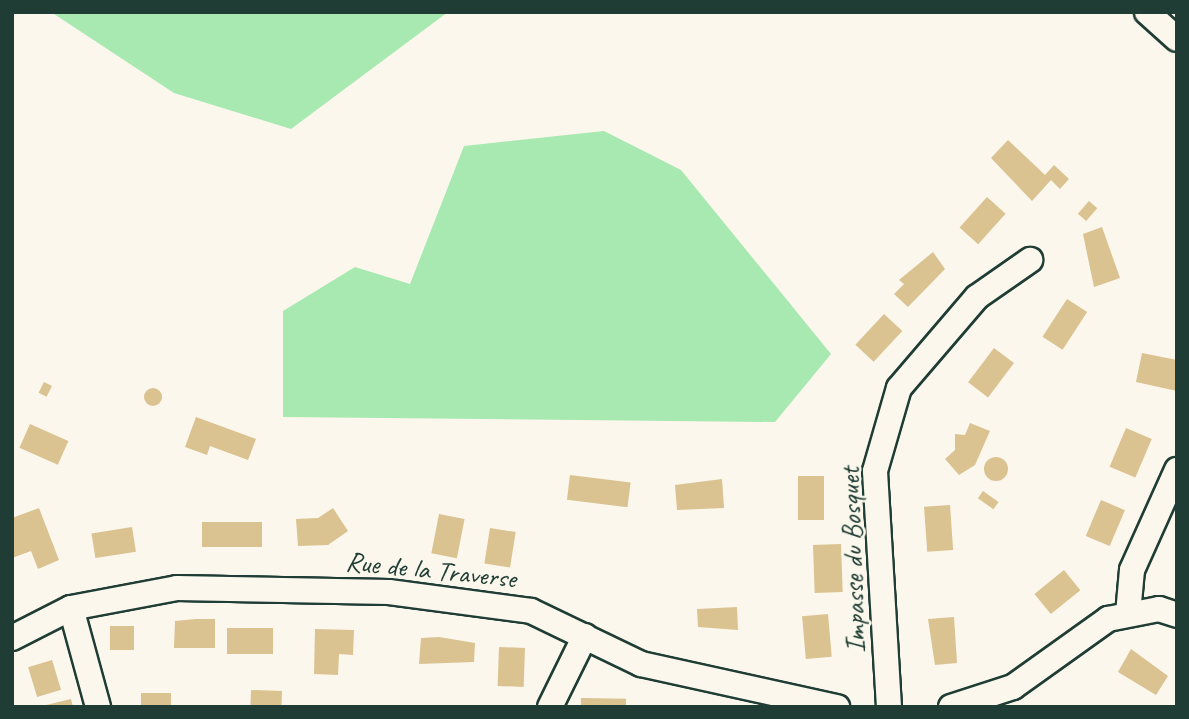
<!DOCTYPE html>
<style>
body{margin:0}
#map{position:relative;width:1189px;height:719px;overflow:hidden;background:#fbf7ec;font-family:Caveat,sans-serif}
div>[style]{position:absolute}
.green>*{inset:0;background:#a8e8b1}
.building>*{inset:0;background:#dac291;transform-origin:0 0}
.round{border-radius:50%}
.roads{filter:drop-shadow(2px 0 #1f3d34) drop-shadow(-2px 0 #1f3d34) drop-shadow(0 2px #1f3d34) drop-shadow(0 -2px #1f3d34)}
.street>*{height:24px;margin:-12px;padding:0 12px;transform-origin:12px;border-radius:12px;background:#fbf7ec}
span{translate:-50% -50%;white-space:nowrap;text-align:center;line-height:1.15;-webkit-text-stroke:5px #fbf7ec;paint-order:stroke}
.street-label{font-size:28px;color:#1f3d34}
.frame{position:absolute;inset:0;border:14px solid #1f3d34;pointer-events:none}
</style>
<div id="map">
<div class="green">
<i style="clip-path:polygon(51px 12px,448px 12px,291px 129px,174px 93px)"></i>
<i style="clip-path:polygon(604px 131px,681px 170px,831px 354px,775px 422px,283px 417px,283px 311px,355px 267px,410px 284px,464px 146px)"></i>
</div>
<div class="building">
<i style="clip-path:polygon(1008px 140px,1045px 175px,1054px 165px,1069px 179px,1060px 189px,1051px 180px,1032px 201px,991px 158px)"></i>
<i style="left:987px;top:197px;width:25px;height:41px;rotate:42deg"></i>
<i style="left:1089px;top:201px;width:11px;height:17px;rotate:41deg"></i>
<i style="clip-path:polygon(1102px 227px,1120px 278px,1094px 287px,1083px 234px)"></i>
<i style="clip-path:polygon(933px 252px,945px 269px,908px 307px,894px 294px,904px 284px,899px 280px)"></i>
<i style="left:1067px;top:299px;width:24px;height:45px;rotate:33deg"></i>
<i style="left:884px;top:314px;width:25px;height:42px;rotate:43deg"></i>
<i style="left:994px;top:348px;width:25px;height:43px;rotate:37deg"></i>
<i style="clip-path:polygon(1142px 353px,1177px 360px,1177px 391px,1136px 382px)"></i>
<i style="left:44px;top:382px;width:9px;height:12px;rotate:27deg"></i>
<i class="round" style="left:144px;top:388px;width:18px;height:18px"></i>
<i style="clip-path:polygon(196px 417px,256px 439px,248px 460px,210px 446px,207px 455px,185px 447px)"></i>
<i style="clip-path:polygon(970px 423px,990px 431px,975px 465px,959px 475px,945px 459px,955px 450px,955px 434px,965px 435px)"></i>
<i style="left:30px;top:424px;width:42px;height:26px;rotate:24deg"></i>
<i style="left:1126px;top:428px;width:28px;height:42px;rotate:23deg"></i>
<i class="round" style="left:984px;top:457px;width:24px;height:24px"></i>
<i style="left:570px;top:475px;width:61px;height:25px;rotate:7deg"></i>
<i style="left:824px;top:476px;width:44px;height:26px;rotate:90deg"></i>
<i style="clip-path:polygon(722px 479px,724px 508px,677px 510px,675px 485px)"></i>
<i style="left:983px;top:491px;width:19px;height:9px;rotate:35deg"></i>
<i style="left:1101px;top:500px;width:26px;height:39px;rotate:23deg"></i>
<i style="left:950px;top:505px;width:45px;height:26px;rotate:86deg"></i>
<i style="clip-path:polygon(39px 508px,59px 560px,38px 569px,31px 551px,12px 558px,12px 518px)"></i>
<i style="clip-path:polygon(333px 508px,348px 531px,328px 545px,298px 546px,296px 519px,318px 518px)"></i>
<i style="left:439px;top:514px;width:26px;height:40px;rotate:11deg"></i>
<i style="left:262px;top:522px;width:25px;height:60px;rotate:90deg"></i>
<i style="left:132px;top:527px;width:25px;height:41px;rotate:81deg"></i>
<i style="left:490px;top:528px;width:26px;height:36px;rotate:9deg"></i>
<i style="left:841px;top:544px;width:48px;height:28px;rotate:88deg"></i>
<i style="left:1064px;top:570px;width:26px;height:38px;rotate:51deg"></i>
<i style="clip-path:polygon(737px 607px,738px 630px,698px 627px,697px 609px)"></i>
<i style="left:828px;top:614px;width:43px;height:26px;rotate:85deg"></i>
<i style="clip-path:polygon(954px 617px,957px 663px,935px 665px,928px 619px)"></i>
<i style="clip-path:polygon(196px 619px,215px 619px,215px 648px,174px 648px,175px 621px)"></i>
<i style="left:110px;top:626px;width:24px;height:24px"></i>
<i style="left:273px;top:628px;width:26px;height:46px;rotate:90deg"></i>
<i style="clip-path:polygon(315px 629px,354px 630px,353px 655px,339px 654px,338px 675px,314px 674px)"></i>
<i style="clip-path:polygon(439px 637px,475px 643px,474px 662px,419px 664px,421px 638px)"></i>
<i style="left:499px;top:647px;width:26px;height:39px;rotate:2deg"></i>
<i style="clip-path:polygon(1131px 649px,1168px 676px,1156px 695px,1118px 672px)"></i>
<i style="left:52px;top:660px;width:31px;height:25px;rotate:73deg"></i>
<i style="left:251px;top:690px;width:31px;height:17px;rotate:2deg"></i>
<i style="left:171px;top:693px;width:14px;height:30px;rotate:90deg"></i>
<i style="left:581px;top:698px;width:45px;height:9px;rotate:1deg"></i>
<i style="clip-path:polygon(71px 699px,73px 707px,43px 707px,42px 706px)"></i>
</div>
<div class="roads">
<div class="street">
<i style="left:1147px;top:12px;width:40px;rotate:42deg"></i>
<i style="left:71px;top:608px;width:103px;rotate:74.7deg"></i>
<i style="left:1128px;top:614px;width:44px;rotate:-84.8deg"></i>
<i style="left:1132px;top:570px;width:110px;rotate:-65.8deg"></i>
<i style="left:12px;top:638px;width:66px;rotate:-27deg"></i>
<i style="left:71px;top:608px;width:108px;rotate:-10.7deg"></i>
<i style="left:177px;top:588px;width:212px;rotate:1.1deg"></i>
<i style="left:389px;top:592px;width:143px;rotate:7.6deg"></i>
<i style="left:531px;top:611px;width:122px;rotate:25.7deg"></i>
<i style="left:641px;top:664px;width:201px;rotate:12.4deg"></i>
<i style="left:550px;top:707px;width:79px;rotate:-63.8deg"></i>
<i style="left:889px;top:707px;width:236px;rotate:-93.4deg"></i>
<i style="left:875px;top:471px;width:86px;rotate:-73.9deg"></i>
<i style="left:899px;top:388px;width:120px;rotate:-49.4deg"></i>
<i style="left:977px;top:297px;width:65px;rotate:-34.9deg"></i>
<i style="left:951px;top:707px;width:65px;rotate:-17.9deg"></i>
<i style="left:1013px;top:687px;width:117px;rotate:-35.6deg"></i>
<i style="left:1108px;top:619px;width:52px;rotate:-11.1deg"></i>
<i style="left:1159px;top:609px;width:19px;rotate:18deg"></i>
</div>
</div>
<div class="street-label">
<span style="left:853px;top:560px;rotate:-92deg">Impasse du Bosquet</span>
<span style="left:431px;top:570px;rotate:6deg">Rue de la Traverse</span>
</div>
<div class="frame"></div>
</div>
